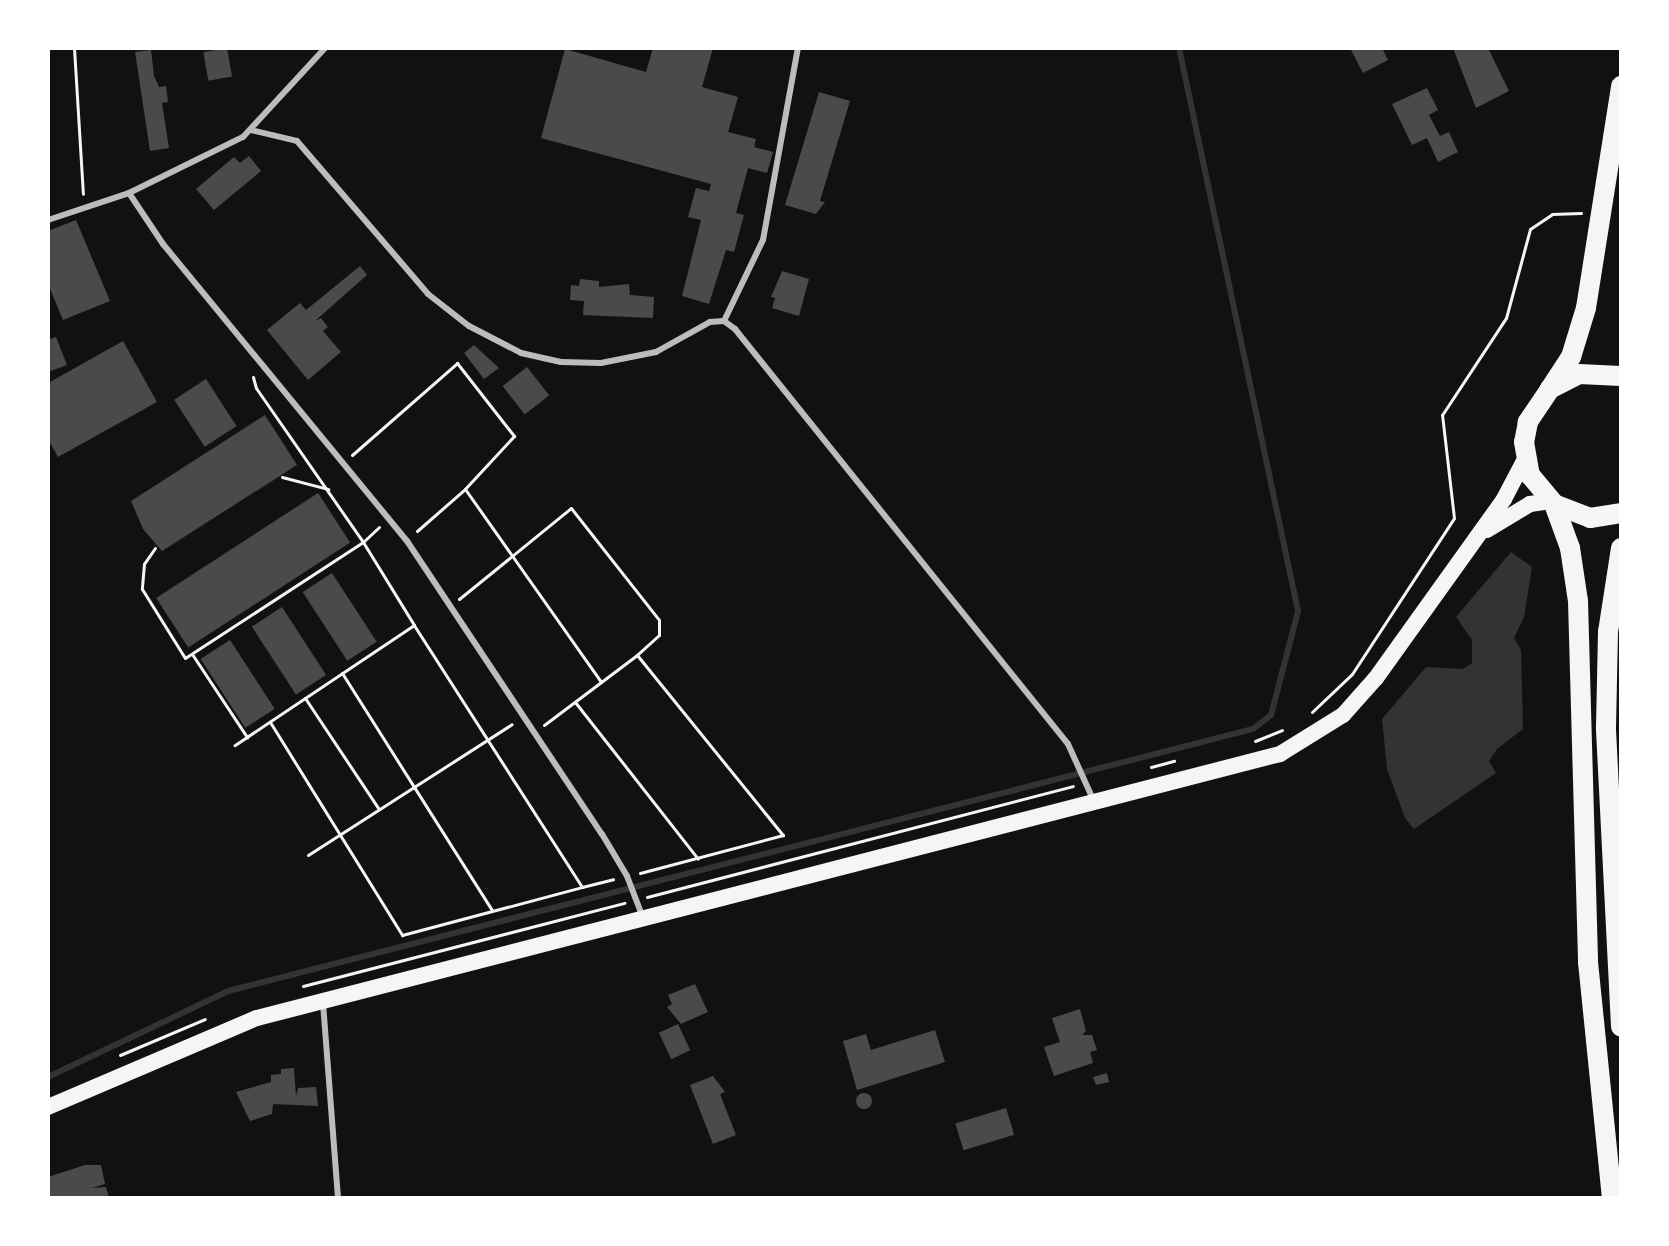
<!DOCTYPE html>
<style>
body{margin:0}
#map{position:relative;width:1669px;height:1246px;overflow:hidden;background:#111;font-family:Signika,sans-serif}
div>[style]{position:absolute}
.water>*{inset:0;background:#333}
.stream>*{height:6px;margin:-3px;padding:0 3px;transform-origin:3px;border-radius:3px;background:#333}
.building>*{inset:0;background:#4a4a4a;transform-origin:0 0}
.round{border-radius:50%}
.path>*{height:3px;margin:-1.5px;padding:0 1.5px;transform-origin:1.5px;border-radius:1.5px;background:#f5f5f5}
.service>*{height:6px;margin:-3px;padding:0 3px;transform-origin:3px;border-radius:3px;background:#bcbcbc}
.secondary>*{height:16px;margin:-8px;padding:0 8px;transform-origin:8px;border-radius:8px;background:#f5f5f5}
.trunk>*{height:20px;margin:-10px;padding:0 10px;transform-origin:10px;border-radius:10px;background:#f5f5f5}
span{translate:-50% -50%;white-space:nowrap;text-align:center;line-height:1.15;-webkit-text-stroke:8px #fff;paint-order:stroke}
.frame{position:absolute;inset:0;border:50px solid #fff;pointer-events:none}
</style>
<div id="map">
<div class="water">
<i style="clip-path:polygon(1511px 552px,1532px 567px,1524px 617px,1514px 638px,1521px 650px,1523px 729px,1497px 749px,1489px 761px,1496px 773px,1414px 829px,1405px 818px,1387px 769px,1382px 719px,1426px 667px,1463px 669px,1472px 663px,1472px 640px,1456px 617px)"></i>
</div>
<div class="stream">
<i style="left:48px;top:1077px;width:199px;rotate:-25.5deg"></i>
<i style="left:228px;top:991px;width:1058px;rotate:-14.34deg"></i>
<i style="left:1253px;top:729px;width:23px;rotate:-38deg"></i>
<i style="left:1271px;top:715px;width:107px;rotate:-75.4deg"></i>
<i style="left:1298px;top:611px;width:575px;rotate:-101.93deg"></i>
</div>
<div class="building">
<i style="left:227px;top:48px;width:29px;height:24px;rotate:80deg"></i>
<i style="clip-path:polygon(653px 48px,713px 48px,702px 87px,738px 97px,728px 132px,756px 139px,754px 147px,773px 152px,767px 173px,748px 168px,736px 213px,744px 215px,734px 252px,726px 250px,709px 304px,682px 296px,701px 220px,688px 217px,696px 188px,709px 191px,711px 184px,541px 138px,565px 49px,646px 72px)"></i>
<i style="clip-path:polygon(1350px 48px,1382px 48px,1388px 60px,1363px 73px)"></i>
<i style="clip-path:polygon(1453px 48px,1488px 48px,1509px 91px,1476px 108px)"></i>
<i style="clip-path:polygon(151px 50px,154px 76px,159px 87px,166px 86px,168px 102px,162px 103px,169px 148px,150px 151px,135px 52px)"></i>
<i style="clip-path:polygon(1427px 88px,1438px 110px,1429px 115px,1440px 136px,1449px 132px,1458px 152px,1438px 162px,1427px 138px,1412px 145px,1392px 104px)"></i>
<i style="clip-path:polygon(819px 92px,850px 101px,820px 201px,825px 202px,816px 214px,785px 205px)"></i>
<i style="clip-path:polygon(249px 156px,261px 171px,214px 210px,196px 189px,234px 157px,240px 163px)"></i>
<i style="clip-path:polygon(76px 220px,110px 301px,63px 320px,48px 284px,48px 231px)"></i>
<i style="clip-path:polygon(360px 266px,367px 275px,315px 321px,321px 318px,328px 327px,323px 331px,341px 352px,308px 380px,267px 330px,300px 303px,306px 310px)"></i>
<i style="clip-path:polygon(782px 271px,809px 279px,799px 316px,772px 308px,775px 298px,771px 297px)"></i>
<i style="clip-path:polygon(580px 279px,599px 281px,599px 287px,629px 284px,630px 295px,654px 297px,653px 318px,583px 315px,584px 301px,570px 300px,571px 285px,579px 286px)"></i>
<i style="clip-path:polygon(56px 337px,67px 365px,48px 372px,48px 340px)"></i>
<i style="clip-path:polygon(123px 341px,157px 402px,58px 457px,48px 439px,48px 383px)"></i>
<i style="clip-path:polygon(474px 345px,499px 368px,484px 379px,464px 353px)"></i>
<i style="left:527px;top:367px;width:36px;height:31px;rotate:52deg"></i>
<i style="left:206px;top:379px;width:56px;height:38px;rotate:57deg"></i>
<i style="clip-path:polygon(265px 415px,297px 465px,162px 551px,143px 529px,131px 501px)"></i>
<i style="left:318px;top:493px;width:59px;height:193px;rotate:57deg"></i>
<i style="left:332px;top:573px;width:82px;height:35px;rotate:57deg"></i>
<i style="left:282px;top:607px;width:81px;height:36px;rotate:57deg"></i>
<i style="left:230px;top:640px;width:82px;height:35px;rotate:57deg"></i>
<i style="clip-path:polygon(695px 984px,708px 1012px,681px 1024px,667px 1007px,672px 1004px,668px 995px)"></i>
<i style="clip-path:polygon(1080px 1009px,1086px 1031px,1082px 1035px,1092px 1035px,1097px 1050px,1090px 1052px,1093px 1063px,1054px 1076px,1044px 1047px,1060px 1042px,1052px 1018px)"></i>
<i style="left:678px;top:1024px;width:29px;height:21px;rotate:65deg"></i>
<i style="clip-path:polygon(935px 1030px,945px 1062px,857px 1090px,843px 1041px,866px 1034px,871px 1050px)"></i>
<i style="clip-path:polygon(294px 1068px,296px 1096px,298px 1088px,316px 1087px,318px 1106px,273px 1104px,272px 1114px,250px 1121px,236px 1092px,271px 1082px,271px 1075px,281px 1074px,281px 1069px)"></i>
<i style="clip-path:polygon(1107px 1073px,1109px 1082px,1096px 1085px,1093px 1077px)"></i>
<i style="clip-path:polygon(713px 1076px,725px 1092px,720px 1094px,736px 1135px,713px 1144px,690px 1085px)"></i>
<i class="round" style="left:856px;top:1093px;width:16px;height:16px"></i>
<i style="left:1006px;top:1108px;width:28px;height:53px;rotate:73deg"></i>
<i style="clip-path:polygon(85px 1165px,101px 1165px,105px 1184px,92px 1188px,106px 1187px,109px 1198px,48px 1198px,48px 1177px)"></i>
</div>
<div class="path">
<i style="left:74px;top:48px;width:146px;rotate:86.5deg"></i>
<i style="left:253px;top:377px;width:11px;rotate:75deg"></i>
<i style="left:256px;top:388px;width:188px;rotate:55.2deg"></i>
<i style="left:363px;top:542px;width:22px;rotate:-43deg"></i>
<i style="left:352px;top:455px;width:140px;rotate:-41.2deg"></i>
<i style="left:457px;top:363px;width:93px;rotate:52deg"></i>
<i style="left:514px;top:436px;width:72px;rotate:132.8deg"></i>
<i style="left:465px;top:489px;width:236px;rotate:54.8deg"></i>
<i style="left:282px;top:477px;width:48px;rotate:14.6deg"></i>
<i style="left:417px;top:531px;width:64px;rotate:-41.2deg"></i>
<i style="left:155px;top:548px;width:19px;rotate:125deg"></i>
<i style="left:144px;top:564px;width:25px;rotate:95deg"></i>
<i style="left:142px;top:589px;width:81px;rotate:58.1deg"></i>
<i style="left:185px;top:658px;width:212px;rotate:-33.1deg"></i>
<i style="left:363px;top:542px;width:97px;rotate:58.4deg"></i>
<i style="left:414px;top:625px;width:216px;rotate:146.2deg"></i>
<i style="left:459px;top:599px;width:144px;rotate:-39.1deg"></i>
<i style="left:571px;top:508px;width:142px;rotate:51.8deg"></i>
<i style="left:659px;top:620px;width:15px;rotate:90deg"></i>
<i style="left:659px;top:635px;width:30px;rotate:138deg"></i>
<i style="left:192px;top:654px;width:100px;rotate:56.5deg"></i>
<i style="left:342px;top:673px;width:280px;rotate:57.7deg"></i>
<i style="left:305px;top:698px;width:132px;rotate:56.4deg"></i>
<i style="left:575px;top:702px;width:199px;rotate:51.9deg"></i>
<i style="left:1312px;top:712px;width:55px;rotate:-43.5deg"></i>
<i style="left:1352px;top:674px;width:186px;rotate:-56.8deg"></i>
<i style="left:1454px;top:518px;width:104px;rotate:-96.6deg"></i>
<i style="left:1442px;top:415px;width:116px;rotate:-56.6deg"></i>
<i style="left:1506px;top:318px;width:92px;rotate:-74.9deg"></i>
<i style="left:1530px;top:229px;width:27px;rotate:-34deg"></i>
<i style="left:1552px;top:214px;width:29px;rotate:-2deg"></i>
<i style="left:270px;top:722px;width:251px;rotate:58.2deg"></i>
<i style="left:402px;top:935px;width:186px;rotate:-14.9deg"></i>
<i style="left:582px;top:887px;width:311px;rotate:-122.7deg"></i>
<i style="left:544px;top:725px;width:116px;rotate:-37deg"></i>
<i style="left:637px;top:655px;width:232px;rotate:51deg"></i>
<i style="left:783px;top:835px;width:148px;rotate:165.1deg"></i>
<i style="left:1255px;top:741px;width:29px;rotate:-22deg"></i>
<i style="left:1151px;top:767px;width:24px;rotate:-15deg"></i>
<i style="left:308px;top:855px;width:242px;rotate:-32.7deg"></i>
<i style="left:582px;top:887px;width:32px;rotate:-14deg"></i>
<i style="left:647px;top:897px;width:440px;rotate:-14.6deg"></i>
<i style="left:303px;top:986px;width:332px;rotate:-14.5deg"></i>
<i style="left:120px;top:1055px;width:92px;rotate:-23deg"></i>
</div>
<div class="service">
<i style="left:251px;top:130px;width:47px;rotate:13.4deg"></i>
<i style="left:297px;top:141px;width:201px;rotate:49.4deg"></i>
<i style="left:428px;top:294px;width:52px;rotate:38deg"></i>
<i style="left:469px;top:326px;width:59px;rotate:27.4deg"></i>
<i style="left:521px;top:353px;width:41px;rotate:12.7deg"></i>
<i style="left:561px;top:362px;width:40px;rotate:1.4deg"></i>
<i style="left:601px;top:363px;width:56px;rotate:-11.3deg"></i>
<i style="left:656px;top:352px;width:62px;rotate:-29.1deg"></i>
<i style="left:710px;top:322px;width:14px;rotate:-4deg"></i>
<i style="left:724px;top:321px;width:14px;rotate:36deg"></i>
<i style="left:735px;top:329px;width:532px;rotate:51.26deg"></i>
<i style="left:1068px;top:744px;width:60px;rotate:65.6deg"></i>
<i style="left:129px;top:193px;width:61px;rotate:56.3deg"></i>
<i style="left:163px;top:244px;width:384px;rotate:50.6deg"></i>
<i style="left:407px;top:541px;width:352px;rotate:56.4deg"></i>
<i style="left:602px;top:834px;width:49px;rotate:59.2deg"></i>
<i style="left:627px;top:876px;width:45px;rotate:69.1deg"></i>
<i style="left:48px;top:220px;width:85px;rotate:-18.4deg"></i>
<i style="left:129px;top:193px;width:127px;rotate:-26.2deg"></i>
<i style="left:243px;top:137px;width:121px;rotate:-47.3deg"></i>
<i style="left:724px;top:321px;width:90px;rotate:-64.3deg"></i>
<i style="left:763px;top:240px;width:195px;rotate:-79.7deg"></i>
<i style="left:323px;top:1003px;width:196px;rotate:85.6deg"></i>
</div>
<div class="secondary">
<i style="left:1487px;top:530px;width:50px;rotate:-31.2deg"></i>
<i style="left:1530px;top:504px;width:21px;rotate:-8deg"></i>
<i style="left:48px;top:1107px;width:227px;rotate:-23.1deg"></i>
<i style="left:257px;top:1018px;width:1057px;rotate:-14.47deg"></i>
<i style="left:1280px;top:754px;width:74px;rotate:-31.8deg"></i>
<i style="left:1343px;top:715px;width:50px;rotate:-48.3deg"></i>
<i style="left:1376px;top:678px;width:220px;rotate:-54.4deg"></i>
<i style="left:1504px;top:499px;width:45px;rotate:-62.3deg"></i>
</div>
<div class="trunk">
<i style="left:1621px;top:376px;width:42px;rotate:-177.3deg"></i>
<i style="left:1579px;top:374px;width:33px;rotate:153deg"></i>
<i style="left:1550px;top:389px;width:40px;rotate:124deg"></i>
<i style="left:1528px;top:422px;width:20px;rotate:101deg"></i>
<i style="left:1524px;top:442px;width:34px;rotate:80deg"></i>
<i style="left:1530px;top:475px;width:38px;rotate:50deg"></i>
<i style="left:1554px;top:504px;width:39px;rotate:21deg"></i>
<i style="left:1590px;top:518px;width:31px;rotate:-9deg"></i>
<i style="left:1550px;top:389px;width:38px;rotate:-57deg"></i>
<i style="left:1571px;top:357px;width:51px;rotate:-73deg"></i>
<i style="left:1586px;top:308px;width:225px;rotate:-81deg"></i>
<i style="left:1554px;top:504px;width:47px;rotate:70deg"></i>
<i style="left:1570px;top:548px;width:54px;rotate:81.4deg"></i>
<i style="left:1578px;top:601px;width:361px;rotate:88.4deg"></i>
<i style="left:1588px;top:962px;width:237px;rotate:84.2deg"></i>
<i style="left:1621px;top:548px;width:85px;rotate:98.8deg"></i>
<i style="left:1608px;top:632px;width:98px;rotate:91.2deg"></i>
<i style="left:1606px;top:730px;width:297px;rotate:87.1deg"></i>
</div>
<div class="frame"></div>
</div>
